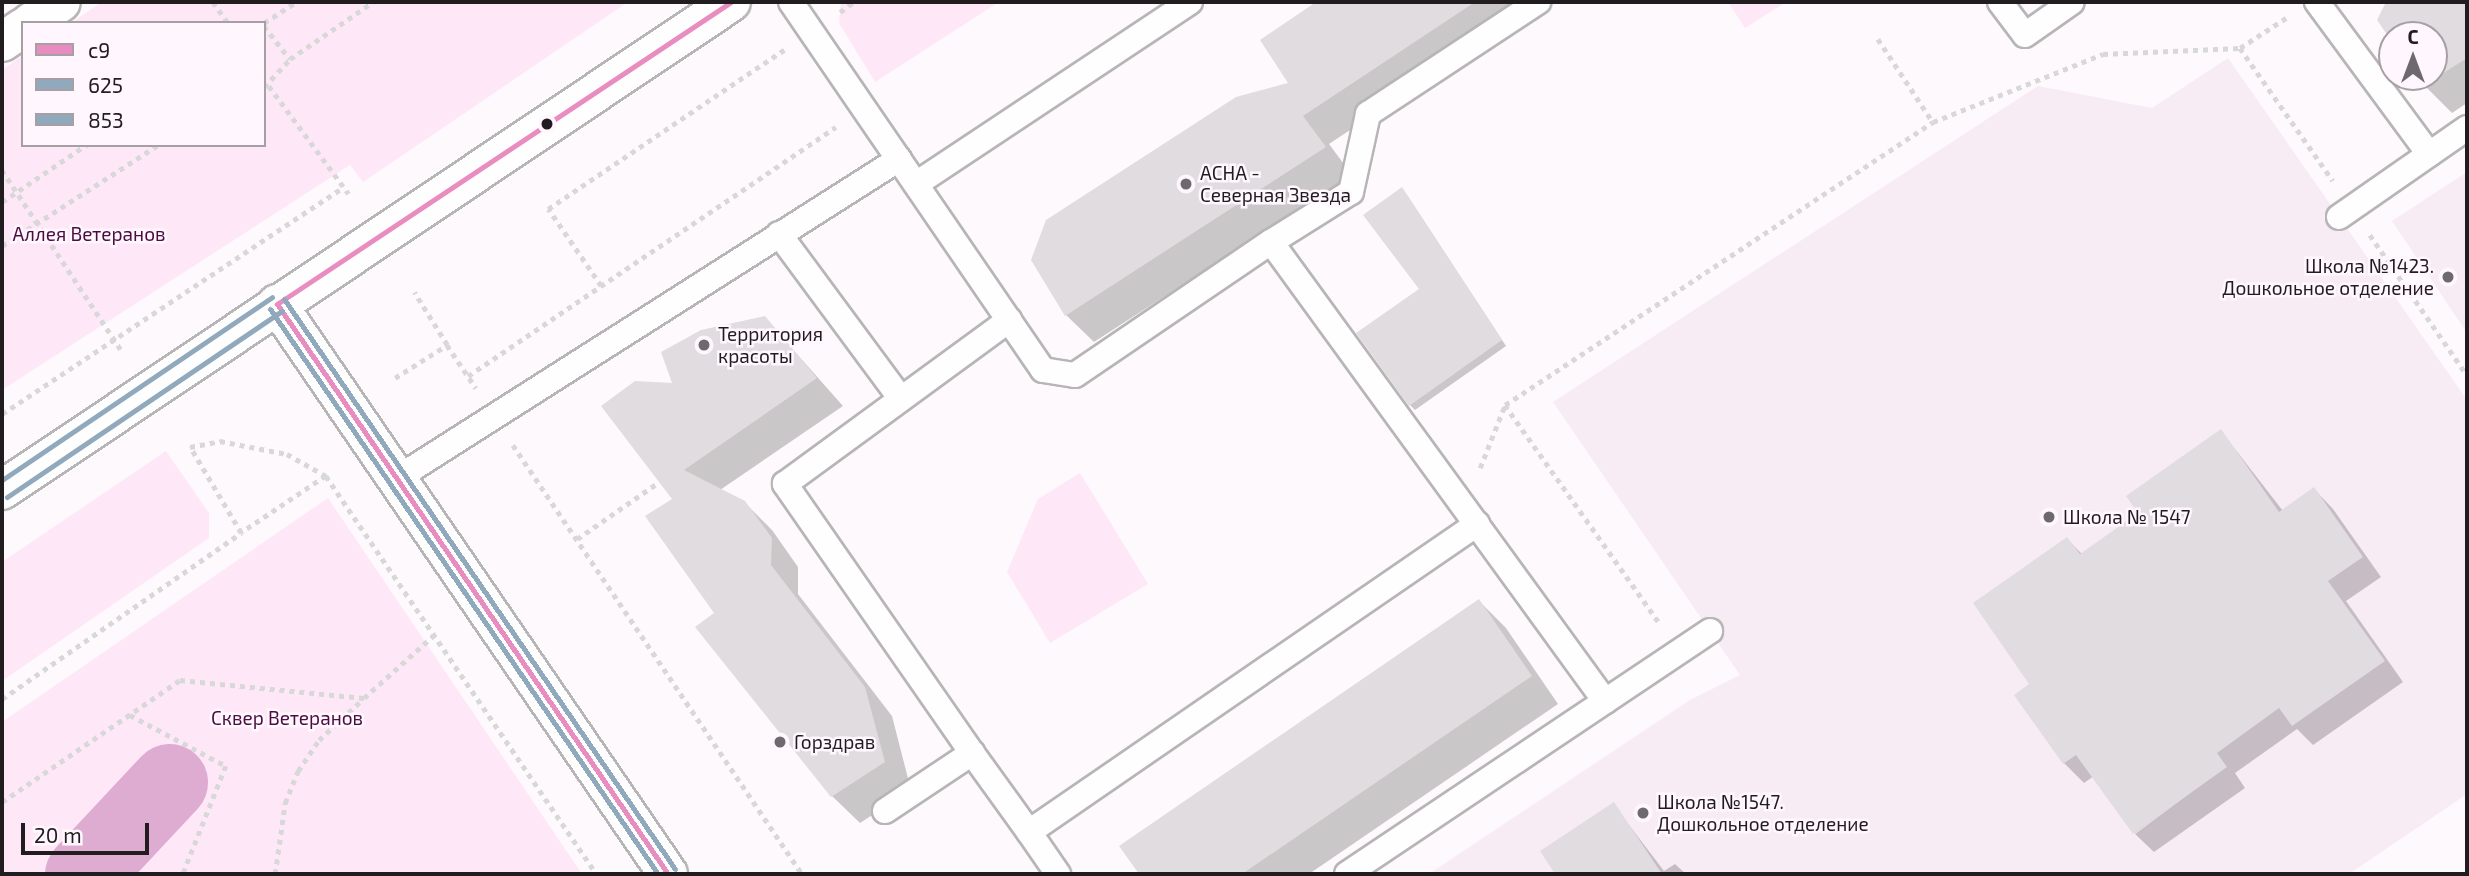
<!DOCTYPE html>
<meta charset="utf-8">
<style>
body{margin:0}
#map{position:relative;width:2469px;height:876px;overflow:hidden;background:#fdf9fc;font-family:"Exo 2",sans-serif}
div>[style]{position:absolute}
.built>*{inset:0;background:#f8ecf4}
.green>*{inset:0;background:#fee8f8}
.shadow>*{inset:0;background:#0003}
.river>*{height:77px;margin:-38.5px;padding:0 38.5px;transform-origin:38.5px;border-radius:38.5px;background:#deabd1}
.building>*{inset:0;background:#e0dcdf}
.path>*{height:4.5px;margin-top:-2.25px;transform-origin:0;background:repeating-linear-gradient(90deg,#d8d8d8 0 5px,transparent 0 10px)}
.roads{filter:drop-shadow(2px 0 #b8b5b7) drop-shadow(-2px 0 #b8b5b7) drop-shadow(0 2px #b8b5b7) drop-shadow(0 -2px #b8b5b7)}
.service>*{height:24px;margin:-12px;padding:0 12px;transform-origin:12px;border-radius:12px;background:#fffeff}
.tertiary>*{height:38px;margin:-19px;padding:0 19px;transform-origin:19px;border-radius:19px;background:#fffeff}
.secondary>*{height:38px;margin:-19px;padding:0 19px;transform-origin:19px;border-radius:19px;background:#fffeff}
.bus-1>*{height:5px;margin:-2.5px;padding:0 2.5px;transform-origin:2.5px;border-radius:2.5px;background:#e98dc0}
.bus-2>*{height:5px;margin:-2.5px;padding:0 2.5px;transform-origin:2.5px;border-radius:2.5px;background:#91a9bc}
.bus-3>*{height:5px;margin:-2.5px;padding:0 2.5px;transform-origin:2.5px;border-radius:2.5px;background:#91a9bc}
.dots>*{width:19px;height:19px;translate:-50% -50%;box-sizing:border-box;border:4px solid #fff7fd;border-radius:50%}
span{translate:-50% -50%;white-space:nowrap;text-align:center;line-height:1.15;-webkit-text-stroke:5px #fff7fd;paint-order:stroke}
.poi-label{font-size:19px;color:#201c1f}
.left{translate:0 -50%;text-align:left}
.right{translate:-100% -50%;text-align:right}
.park-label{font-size:19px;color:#4b0c41}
.frame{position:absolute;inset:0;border:4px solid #201c1f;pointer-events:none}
.legend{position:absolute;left:21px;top:21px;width:245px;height:126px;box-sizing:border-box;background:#fff7fd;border:2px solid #a69fa4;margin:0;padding:9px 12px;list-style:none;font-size:21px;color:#201c1f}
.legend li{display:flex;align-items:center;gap:14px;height:35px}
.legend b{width:35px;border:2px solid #a69fa4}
.north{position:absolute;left:2378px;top:21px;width:70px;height:70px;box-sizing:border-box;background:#fff7fd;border:2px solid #a69fa4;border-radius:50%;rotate:0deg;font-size:19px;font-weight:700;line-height:28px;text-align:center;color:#201c1f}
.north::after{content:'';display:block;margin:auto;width:24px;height:32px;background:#6d696c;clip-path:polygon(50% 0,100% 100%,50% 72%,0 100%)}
.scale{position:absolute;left:21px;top:823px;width:128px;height:32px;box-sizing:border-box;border:4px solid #201c1f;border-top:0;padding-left:9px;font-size:21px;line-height:24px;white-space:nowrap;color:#201c1f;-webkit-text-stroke:5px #fff7fd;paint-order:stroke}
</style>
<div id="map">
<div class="built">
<i style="clip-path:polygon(2228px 58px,2467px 400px,2467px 794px,2349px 874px,1429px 874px,1690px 700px,1740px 675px,1553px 402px,2038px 86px,2152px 108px)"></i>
<i style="clip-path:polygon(2467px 172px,2467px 333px,2392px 221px)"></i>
</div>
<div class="green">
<i style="clip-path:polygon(102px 2px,628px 2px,363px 182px,350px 165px,2px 390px,2px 70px,23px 55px,23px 145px,264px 145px,264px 23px,71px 23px)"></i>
<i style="clip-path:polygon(841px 2px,999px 2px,875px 82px,839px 23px)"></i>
<i style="clip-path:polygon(1728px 2px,1786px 2px,1745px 28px)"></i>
<i style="clip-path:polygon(166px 451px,209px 513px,209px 538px,2px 681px,2px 562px)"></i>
<i style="clip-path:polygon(1080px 473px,1148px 584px,1050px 643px,1007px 572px,1038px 499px)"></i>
<i style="clip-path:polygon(328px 498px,582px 874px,2px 874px,2px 722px)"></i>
</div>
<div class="shadow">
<i style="clip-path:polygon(1319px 2px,1543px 2px,1329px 144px,1352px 175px,1094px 342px,1066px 315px,1291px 84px,1262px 40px)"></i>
<i style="clip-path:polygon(2388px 2px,2467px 2px,2467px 103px,2452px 113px,2424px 85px,2419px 77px,2434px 77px,2434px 35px,2392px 39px,2379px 20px)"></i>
<i style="clip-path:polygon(1407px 195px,1506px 346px,1415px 410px,1410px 405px,1422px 289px)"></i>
<i style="clip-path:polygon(765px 318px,843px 406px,720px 490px,744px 502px,772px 530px,798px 567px,798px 594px,892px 716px,911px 790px,860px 823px,832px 796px,716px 614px,675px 500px,674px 384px)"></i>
<i style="clip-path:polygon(2221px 431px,2283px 511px,2314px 489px,2333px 509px,2381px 577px,2346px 601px,2403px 682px,2313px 745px,2297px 729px,2235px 773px,2245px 788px,2154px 852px,2135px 834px,2233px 761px,2135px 833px,2094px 776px,2084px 783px,2064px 763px,2032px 684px,2067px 539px,2082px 554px,2141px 513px)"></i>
<i style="clip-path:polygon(1479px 601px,1506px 628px,1558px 704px,1309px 874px,1141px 874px,1122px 846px)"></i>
<i style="clip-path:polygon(1613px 804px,1664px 871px,1675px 864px,1686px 874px,1557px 874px,1542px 852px)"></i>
</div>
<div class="river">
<i style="left:83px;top:874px;width:126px;rotate:-46.9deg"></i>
</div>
<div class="building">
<i style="clip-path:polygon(1316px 2px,1475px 2px,1303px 116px,1326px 147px,1065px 316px,1031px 260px,1046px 220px,1236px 97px,1288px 83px,1260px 40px)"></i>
<i style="clip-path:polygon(2386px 2px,2467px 2px,2467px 58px,2423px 86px,2416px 77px,2434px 77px,2434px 35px,2392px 35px,2392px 42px,2377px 20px)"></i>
<i style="clip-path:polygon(1402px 187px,1502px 340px,1409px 406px,1356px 333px,1419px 289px,1363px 215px)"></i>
<i style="clip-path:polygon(765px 316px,817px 378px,684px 470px,745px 501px,772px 538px,771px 565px,865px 687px,885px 762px,831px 797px,695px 627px,714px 613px,645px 516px,672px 499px,601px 406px,635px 381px,672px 383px,661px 352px,701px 330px)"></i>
<i style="clip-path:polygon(2221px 429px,2279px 512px,2314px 487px,2363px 557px,2328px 581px,2385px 661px,2292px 726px,2279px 708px,2217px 753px,2227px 767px,2133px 834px,2076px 755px,2063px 764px,2014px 695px,2029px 684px,1973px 603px,2067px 537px,2080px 554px,2138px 513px,2126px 496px)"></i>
<i style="clip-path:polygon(1479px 599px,1532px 676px,1242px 874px,1139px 874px,1119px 846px)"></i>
<i style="clip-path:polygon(1614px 802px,1662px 874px,1555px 874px,1540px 851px)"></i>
</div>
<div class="path">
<i style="left:213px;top:2px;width:26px;rotate:54deg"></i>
<i style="left:840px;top:12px;width:17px;rotate:-36deg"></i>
<i style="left:264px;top:23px;width:38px;rotate:-33deg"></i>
<i style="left:264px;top:26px;width:42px;rotate:51.8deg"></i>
<i style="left:1878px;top:39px;width:100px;rotate:56.5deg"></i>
<i style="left:1933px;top:122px;width:183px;rotate:-21.8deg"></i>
<i style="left:2103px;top:54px;width:137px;rotate:-2.5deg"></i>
<i style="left:2240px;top:48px;width:162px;rotate:55deg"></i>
<i style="left:2240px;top:48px;width:55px;rotate:-33.1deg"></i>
<i style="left:269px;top:86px;width:134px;rotate:53.5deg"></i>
<i style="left:264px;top:87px;width:38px;rotate:-47deg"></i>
<i style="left:290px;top:59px;width:101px;rotate:-34.5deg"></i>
<i style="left:2px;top:170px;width:217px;rotate:56.5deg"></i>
<i style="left:2px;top:202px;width:102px;rotate:-34.2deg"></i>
<i style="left:2370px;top:235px;width:170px;rotate:55.3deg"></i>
<i style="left:2px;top:246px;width:186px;rotate:-32.9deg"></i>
<i style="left:601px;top:286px;width:93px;rotate:-124.5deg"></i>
<i style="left:548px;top:209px;width:285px;rotate:-34deg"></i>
<i style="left:447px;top:345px;width:52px;rotate:56deg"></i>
<i style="left:468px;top:376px;width:444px;rotate:-34.1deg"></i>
<i style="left:395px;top:378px;width:62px;rotate:-32.4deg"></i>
<i style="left:447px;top:345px;width:62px;rotate:-121.9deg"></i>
<i style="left:1505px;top:405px;width:513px;rotate:-33.47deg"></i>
<i style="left:2px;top:414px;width:410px;rotate:-33.6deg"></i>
<i style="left:220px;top:441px;width:68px;rotate:11deg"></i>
<i style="left:287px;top:454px;width:45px;rotate:29.4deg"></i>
<i style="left:326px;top:476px;width:102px;rotate:146.2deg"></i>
<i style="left:241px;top:533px;width:100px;rotate:-120.7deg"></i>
<i style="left:190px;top:447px;width:31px;rotate:-11deg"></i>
<i style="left:513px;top:445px;width:517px;rotate:56.03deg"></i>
<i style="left:1480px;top:468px;width:68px;rotate:-68.4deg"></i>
<i style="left:1505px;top:405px;width:270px;rotate:54.7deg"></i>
<i style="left:326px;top:476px;width:481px;rotate:55.8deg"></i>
<i style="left:577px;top:539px;width:100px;rotate:-34.8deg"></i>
<i style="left:2px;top:699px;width:291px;rotate:-34.8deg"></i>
<i style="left:130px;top:715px;width:109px;rotate:28deg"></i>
<i style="left:226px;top:766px;width:116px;rotate:111.7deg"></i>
<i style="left:2px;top:802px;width:216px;rotate:-34.4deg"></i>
<i style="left:180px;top:680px;width:185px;rotate:5.6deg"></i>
<i style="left:364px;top:698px;width:94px;rotate:-42deg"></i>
<i style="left:275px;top:874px;width:72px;rotate:-82deg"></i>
<i style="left:285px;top:803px;width:35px;rotate:-68deg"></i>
<i style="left:298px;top:771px;width:37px;rotate:-56deg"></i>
<i style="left:319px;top:740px;width:60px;rotate:-43deg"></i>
</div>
<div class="roads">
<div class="service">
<i style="left:791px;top:2px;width:446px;rotate:55.6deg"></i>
<i style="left:1043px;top:370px;width:32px;rotate:9deg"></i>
<i style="left:1075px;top:375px;width:237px;rotate:-34.2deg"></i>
<i style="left:1271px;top:242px;width:568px;rotate:53.96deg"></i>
<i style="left:2000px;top:2px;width:41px;rotate:52.9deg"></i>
<i style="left:2025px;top:35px;width:57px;rotate:-35.1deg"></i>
<i style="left:2317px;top:2px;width:189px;rotate:53.6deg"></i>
<i style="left:916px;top:184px;width:329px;rotate:-33.6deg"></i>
<i style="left:2339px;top:217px;width:156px;rotate:-34.8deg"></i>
<i style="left:779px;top:234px;width:205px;rotate:53.5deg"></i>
<i style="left:1271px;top:242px;width:94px;rotate:-32deg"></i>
<i style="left:1351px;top:192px;width:80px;rotate:-77.7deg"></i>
<i style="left:1368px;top:114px;width:204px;rotate:-33.4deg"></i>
<i style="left:396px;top:479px;width:596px;rotate:-32.46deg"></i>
<i style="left:972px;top:753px;width:328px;rotate:-124.8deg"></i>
<i style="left:785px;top:484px;width:278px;rotate:-36.2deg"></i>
<i style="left:885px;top:811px;width:105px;rotate:-33.7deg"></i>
<i style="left:972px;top:753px;width:97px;rotate:54.2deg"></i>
<i style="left:1058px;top:874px;width:51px;rotate:-124.6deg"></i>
<i style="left:1029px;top:832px;width:544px;rotate:-34.51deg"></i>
<i style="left:1347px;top:874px;width:437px;rotate:-33.8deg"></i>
</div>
<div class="tertiary">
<i style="left:30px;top:23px;width:37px;rotate:-34deg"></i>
<i style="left:2px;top:42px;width:25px;rotate:-34deg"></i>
<i style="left:277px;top:304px;width:691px;rotate:55.55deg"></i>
</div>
<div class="secondary">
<i style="left:2px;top:490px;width:877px;rotate:-33.8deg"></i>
</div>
</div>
<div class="bus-1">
<i style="left:277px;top:304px;width:691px;rotate:55.55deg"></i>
<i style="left:277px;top:304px;width:545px;rotate:-33.63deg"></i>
</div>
<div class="bus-2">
<i style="left:270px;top:309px;width:685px;rotate:55.52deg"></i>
<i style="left:7px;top:497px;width:332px;rotate:-34.1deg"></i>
</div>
<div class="bus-3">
<i style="left:284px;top:299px;width:691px;rotate:55.55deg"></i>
<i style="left:2px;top:480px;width:326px;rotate:-34.1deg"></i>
</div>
<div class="dots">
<i style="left:547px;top:124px;background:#201c1f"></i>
<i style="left:1186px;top:184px;background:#6d696c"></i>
<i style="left:2448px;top:277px;background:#6d696c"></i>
<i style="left:704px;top:345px;background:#6d696c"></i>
<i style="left:2049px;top:517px;background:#6d696c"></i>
<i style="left:780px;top:742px;background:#6d696c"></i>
<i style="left:1643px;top:813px;background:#6d696c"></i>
</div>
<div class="poi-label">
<span class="left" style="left:1200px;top:184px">АСНА -<br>Северная Звезда</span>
<span class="right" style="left:2434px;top:277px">Школа №1423.<br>Дошкольное отделение</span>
<span class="left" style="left:718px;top:345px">Территория<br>красоты</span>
<span class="left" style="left:2063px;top:517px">Школа № 1547</span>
<span class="left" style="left:794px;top:742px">Горздрав</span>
<span class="left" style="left:1657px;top:813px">Школа №1547.<br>Дошкольное отделение</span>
</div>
<div class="park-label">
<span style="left:89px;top:234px">Аллея Ветеранов</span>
<span style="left:287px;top:718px">Сквер Ветеранов</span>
</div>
<div class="frame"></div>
<ul class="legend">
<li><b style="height:9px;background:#e98dc0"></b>с9</li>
<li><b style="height:9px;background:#91a9bc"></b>625</li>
<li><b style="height:9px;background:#91a9bc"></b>853</li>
</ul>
<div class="north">С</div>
<div class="scale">20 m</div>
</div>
